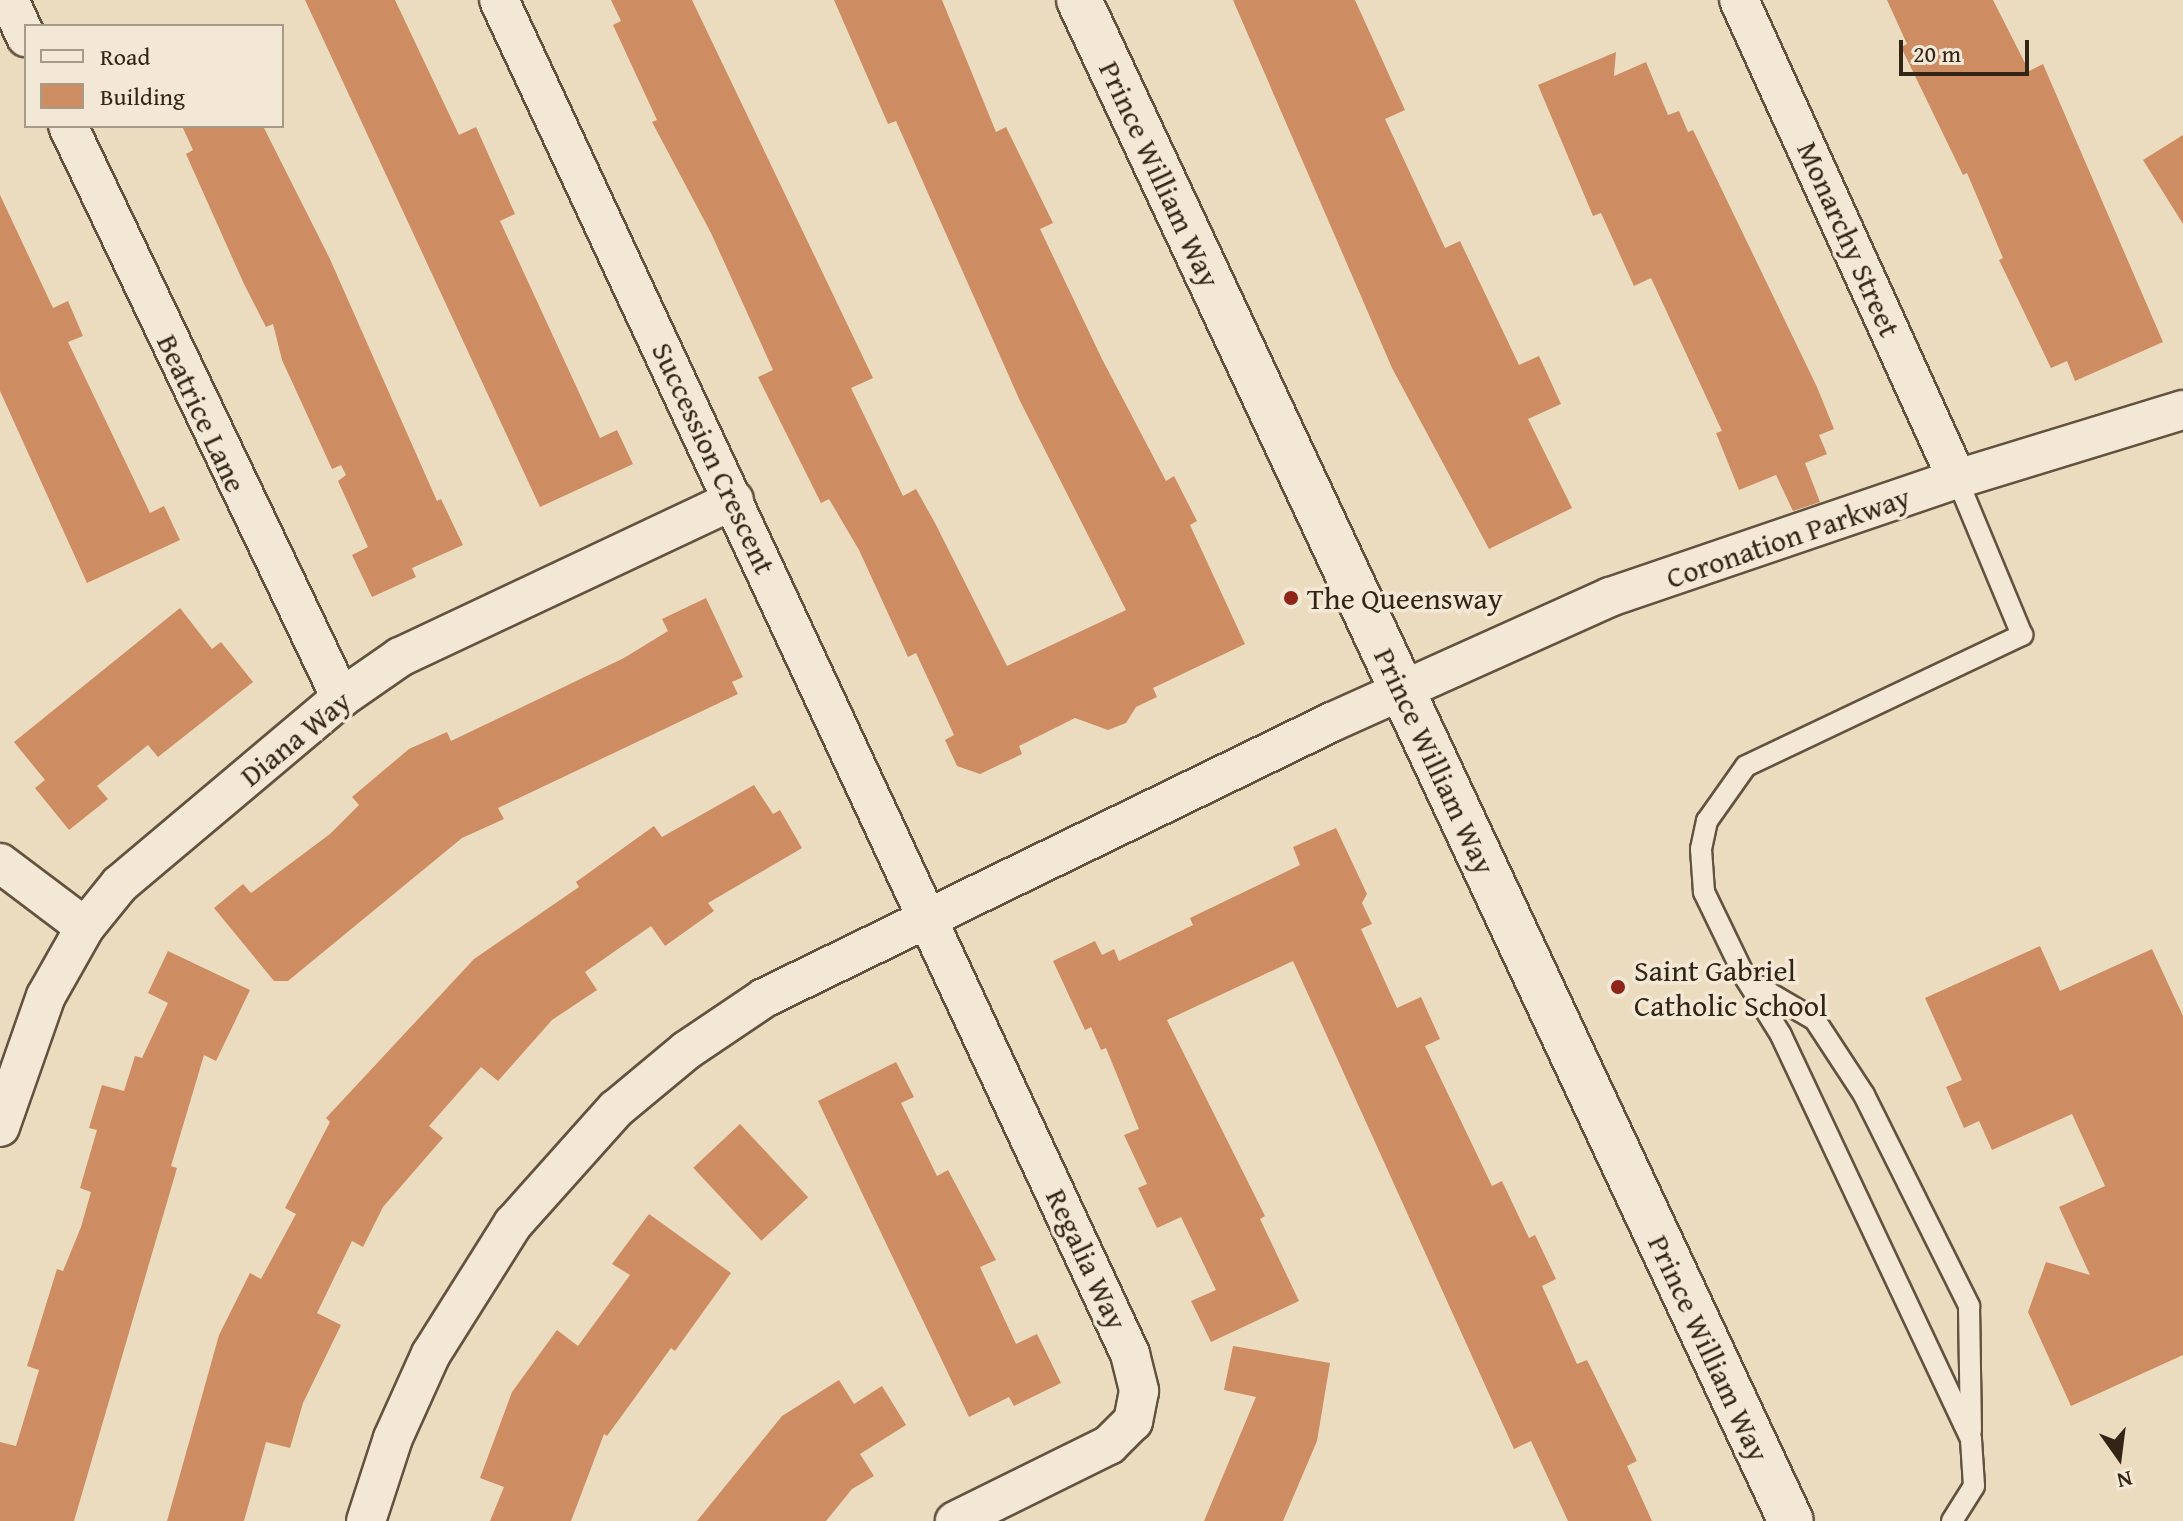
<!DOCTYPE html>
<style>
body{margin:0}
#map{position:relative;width:2183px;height:1521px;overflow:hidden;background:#ecdcbf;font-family:"Gentium Book Plus",serif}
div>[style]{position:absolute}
.building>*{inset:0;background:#ce8c63;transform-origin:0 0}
.roads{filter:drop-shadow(2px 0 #615340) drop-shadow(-2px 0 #615340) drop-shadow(0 2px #615340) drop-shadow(0 -2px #615340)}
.lane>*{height:20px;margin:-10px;padding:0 10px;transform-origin:10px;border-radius:10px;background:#f3e8d5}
.street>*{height:38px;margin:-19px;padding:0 19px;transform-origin:19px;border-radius:19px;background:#f3e8d5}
.secondary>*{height:44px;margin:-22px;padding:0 22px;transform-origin:22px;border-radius:22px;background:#f3e8d5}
.dots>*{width:22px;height:22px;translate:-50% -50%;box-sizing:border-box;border:4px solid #f3e8d5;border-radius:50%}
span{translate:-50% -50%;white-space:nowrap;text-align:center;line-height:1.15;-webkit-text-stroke:7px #f3e8d5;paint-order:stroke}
.street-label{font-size:30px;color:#332515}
.poi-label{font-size:30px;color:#332515}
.left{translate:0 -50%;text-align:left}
.legend{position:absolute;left:24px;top:24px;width:260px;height:104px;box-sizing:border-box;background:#f3e8d5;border:2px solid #a69a88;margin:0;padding:10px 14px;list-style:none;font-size:24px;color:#332515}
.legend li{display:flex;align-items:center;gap:16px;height:40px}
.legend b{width:40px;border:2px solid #a69a88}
.north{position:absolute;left:2079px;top:1417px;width:80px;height:80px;-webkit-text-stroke:6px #f3e8d5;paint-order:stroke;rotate:166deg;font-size:22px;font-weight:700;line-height:32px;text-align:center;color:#332515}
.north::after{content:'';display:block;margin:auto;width:28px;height:36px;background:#332515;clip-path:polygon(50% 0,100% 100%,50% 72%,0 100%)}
.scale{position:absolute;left:1899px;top:40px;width:130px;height:36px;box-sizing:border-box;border:4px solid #332515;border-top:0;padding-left:10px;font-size:24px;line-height:28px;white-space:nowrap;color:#332515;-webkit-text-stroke:6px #f3e8d5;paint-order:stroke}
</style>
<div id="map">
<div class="building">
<i style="clip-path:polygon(305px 0,395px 0,459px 135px,476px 127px,515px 214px,500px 221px,600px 438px,617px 430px,633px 464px,540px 507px)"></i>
<i style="clip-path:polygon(611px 0,692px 0,873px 378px,851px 388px,903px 496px,916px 489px,935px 523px,1007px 666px,1126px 610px,1020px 401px,896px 121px,888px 124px,834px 0,942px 0,996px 132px,1006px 127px,1053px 223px,1040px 229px,1102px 359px,1166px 481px,1174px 476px,1197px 521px,1190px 525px,1245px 644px,1153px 688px,1157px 697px,1136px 707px,1126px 723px,1108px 730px,1075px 718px,1019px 746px,1022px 754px,980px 774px,957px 766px,945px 740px,954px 735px,916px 653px,908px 657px,859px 550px,829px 499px,821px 503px,758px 377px,773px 370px,711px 233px,652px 122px,657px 120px,613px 25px,621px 21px)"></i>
<i style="clip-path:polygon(1233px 0,1355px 0,1405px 110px,1385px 119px,1445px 248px,1460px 241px,1519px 365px,1539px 356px,1561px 404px,1528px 419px,1572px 508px,1489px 549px,1392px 368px)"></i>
<i style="clip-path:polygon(1887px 0,1993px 0,2029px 71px,2043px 64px,2163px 342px,2075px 381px,2067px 361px,2051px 368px,1999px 260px,2003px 258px,1967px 173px,1963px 175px,1901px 47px,1907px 44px)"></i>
<i style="clip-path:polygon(1616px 52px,1614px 76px,1646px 62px,1668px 115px,1679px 111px,1688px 132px,1693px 130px,1817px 387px,1834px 429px,1819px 435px,1827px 454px,1805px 463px,1820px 502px,1793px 511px,1776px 475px,1739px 490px,1716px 433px,1722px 431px,1651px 278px,1634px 286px,1601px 213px,1593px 216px,1538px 85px)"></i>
<i style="clip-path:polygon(182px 126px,263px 126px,329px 257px,437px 501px,441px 499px,463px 545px,412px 568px,416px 577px,372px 597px,352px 555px,368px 547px,338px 481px,346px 475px,341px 465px,332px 469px,282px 360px,273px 324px,266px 327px,244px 284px,186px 154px,193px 150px)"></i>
<i style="clip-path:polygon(2183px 135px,2183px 224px,2143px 160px)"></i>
<i style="clip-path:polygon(0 195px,53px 308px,68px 301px,83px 336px,68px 342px,150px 513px,164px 506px,180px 540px,87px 583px,0 391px)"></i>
<i style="clip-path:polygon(706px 598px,743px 677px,732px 682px,738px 694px,498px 808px,504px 819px,462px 838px,288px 981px,274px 981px,214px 908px,243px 884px,251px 893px,330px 834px,359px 805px,352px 797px,409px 749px,447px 732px,451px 741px,624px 658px,668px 631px,662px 619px)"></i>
<i style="clip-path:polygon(180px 608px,212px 649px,221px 642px,253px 682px,158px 757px,148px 745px,97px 786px,108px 799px,69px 830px,35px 788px,45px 780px,14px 742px)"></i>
<i style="clip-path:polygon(754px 785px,773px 814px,780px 810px,802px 848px,708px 903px,714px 911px,665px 946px,651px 926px,585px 972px,597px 990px,552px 1020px,498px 1081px,481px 1067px,429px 1126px,443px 1138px,383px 1207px,363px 1247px,352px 1241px,317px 1313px,341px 1325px,303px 1403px,290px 1448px,266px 1442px,244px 1521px,167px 1521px,219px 1335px,250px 1273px,261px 1279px,296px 1214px,285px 1208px,330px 1122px,326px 1118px,474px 959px,579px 887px,576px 882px,654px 826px,662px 837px)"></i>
<i style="clip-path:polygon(1336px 828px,1367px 894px,1362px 903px,1372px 924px,1361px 929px,1397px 1008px,1421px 997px,1440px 1039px,1425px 1046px,1492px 1186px,1502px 1181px,1529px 1238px,1535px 1235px,1556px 1279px,1542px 1286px,1577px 1364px,1587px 1360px,1637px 1461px,1627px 1466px,1652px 1521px,1568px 1521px,1531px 1441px,1514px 1449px,1293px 961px,1167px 1020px,1265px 1216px,1260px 1219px,1299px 1301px,1211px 1342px,1191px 1301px,1216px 1290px,1181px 1217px,1157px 1228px,1138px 1188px,1147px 1184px,1124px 1135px,1139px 1129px,1106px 1048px,1101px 1050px,1091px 1027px,1085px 1030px,1053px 961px,1095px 941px,1102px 955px,1114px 949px,1119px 961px,1193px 925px,1190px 918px,1300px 865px,1293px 847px)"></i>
<i style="clip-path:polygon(2040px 946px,2060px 991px,2152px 949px,2183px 1016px,2183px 1355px,2071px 1406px,2028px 1312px,2046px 1262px,2090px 1275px,2059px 1207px,2105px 1186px,2072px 1114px,1992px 1150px,1979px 1121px,1964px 1128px,1946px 1087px,1962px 1080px,1925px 998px)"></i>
<i style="clip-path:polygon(168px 951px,250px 990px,216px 1061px,204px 1055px,171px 1166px,177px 1168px,74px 1521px,0 1521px,0 1442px,16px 1446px,39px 1370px,27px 1366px,57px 1269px,63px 1271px,81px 1227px,91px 1192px,80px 1188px,97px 1130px,89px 1128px,102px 1085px,124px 1091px,135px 1056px,142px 1058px,168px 1003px,148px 993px)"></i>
<i style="clip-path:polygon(896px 1062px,914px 1097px,901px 1103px,937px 1176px,948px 1170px,996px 1260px,980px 1267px,1016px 1344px,1037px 1334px,1061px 1383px,1014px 1406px,1009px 1397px,969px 1417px,818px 1101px)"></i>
<i style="left:740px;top:1124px;width:100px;height:64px;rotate:47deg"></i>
<i style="clip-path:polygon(649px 1214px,731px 1273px,675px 1351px,671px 1348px,607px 1436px,604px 1434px,571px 1521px,490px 1521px,504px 1487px,480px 1478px,512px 1392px,557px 1330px,578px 1346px,630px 1275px,612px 1264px)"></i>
<i style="clip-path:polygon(1233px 1346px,1330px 1363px,1317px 1441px,1283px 1521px,1204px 1521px,1256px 1397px,1224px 1390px)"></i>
<i style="clip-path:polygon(839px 1380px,854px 1404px,882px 1386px,906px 1425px,860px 1454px,874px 1476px,852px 1489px,826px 1521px,697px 1521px,782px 1416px)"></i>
</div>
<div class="roads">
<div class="lane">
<i style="left:1752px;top:983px;width:73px;rotate:30.4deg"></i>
<i style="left:1815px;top:1020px;width:90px;rotate:56.8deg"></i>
<i style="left:1864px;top:1095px;width:236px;rotate:63.5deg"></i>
<i style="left:1969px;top:1306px;width:125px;rotate:89.1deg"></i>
<i style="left:1952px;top:1521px;width:41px;rotate:-57.8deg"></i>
<i style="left:1974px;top:1486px;width:47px;rotate:-93.7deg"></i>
<i style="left:1971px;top:1439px;width:446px;rotate:-115.2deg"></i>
<i style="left:1781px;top:1035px;width:66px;rotate:-122deg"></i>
<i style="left:1746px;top:979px;width:97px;rotate:-115.8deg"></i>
<i style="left:1704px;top:892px;width:43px;rotate:-94deg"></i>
<i style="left:1701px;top:849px;width:29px;rotate:-78deg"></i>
<i style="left:1707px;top:821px;width:67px;rotate:-54.7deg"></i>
<i style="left:1746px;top:766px;width:306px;rotate:-25.4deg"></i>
<i style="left:2022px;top:635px;width:169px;rotate:-112.6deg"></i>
</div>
<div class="street">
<i style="left:9px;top:0;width:41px;rotate:65.3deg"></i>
<i style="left:499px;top:0;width:1494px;rotate:65.01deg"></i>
<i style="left:1130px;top:1354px;width:38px;rotate:76deg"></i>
<i style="left:1139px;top:1391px;width:31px;rotate:101deg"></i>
<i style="left:1133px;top:1421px;width:34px;rotate:135deg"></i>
<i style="left:1109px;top:1445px;width:172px;rotate:153.7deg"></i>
<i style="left:1739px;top:0;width:526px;rotate:65.53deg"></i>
<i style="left:68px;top:126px;width:634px;rotate:64.49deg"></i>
<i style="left:0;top:863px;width:106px;rotate:37deg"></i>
<i style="left:0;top:1127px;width:139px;rotate:-70.7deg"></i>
<i style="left:46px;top:996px;width:79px;rotate:-60.5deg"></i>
<i style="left:85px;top:927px;width:55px;rotate:-50.9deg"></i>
<i style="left:120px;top:884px;width:289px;rotate:-40.1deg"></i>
<i style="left:341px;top:698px;width:72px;rotate:-34.8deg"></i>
<i style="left:400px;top:657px;width:369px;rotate:-25.2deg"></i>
<i style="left:366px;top:1521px;width:87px;rotate:-72deg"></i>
<i style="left:393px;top:1438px;width:92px;rotate:-65.7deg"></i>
<i style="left:431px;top:1354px;width:154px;rotate:-57.8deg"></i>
<i style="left:513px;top:1224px;width:154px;rotate:-48.2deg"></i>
<i style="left:616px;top:1109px;width:92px;rotate:-39.7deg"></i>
<i style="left:687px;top:1050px;width:93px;rotate:-34deg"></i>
<i style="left:764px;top:998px;width:632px;rotate:-25.92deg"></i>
<i style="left:1332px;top:722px;width:305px;rotate:-24.2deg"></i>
<i style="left:1610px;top:597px;width:367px;rotate:-18.8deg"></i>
<i style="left:1957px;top:479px;width:236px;rotate:-17deg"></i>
</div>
<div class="secondary">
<i style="left:1079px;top:0;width:1679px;rotate:64.92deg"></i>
</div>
</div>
<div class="dots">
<i style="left:1291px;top:598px;background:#8f2418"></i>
<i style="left:1618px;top:987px;background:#8f2418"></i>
</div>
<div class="street-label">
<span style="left:1160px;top:174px;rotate:65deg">Prince William Way</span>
<span style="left:1849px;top:239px;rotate:66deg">Monarchy Street</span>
<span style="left:202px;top:413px;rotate:65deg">Beatrice Lane</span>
<span style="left:714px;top:458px;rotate:65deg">Succession Crescent</span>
<span style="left:1788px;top:537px;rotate:-19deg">Coronation Parkway</span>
<span style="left:295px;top:738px;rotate:-39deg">Diana Way</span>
<span style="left:1435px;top:761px;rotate:65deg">Prince William Way</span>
<span style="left:1087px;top:1259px;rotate:65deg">Regalia Way</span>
<span style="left:1709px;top:1348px;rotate:65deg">Prince William Way</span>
</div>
<div class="poi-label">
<span class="left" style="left:1307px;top:598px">The Queensway</span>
<span class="left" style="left:1634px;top:987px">Saint Gabriel<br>Catholic School</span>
</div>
<ul class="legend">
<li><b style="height:10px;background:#f3e8d5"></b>Road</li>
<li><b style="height:22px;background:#ce8c63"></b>Building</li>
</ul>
<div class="north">N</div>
<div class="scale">20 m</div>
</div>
